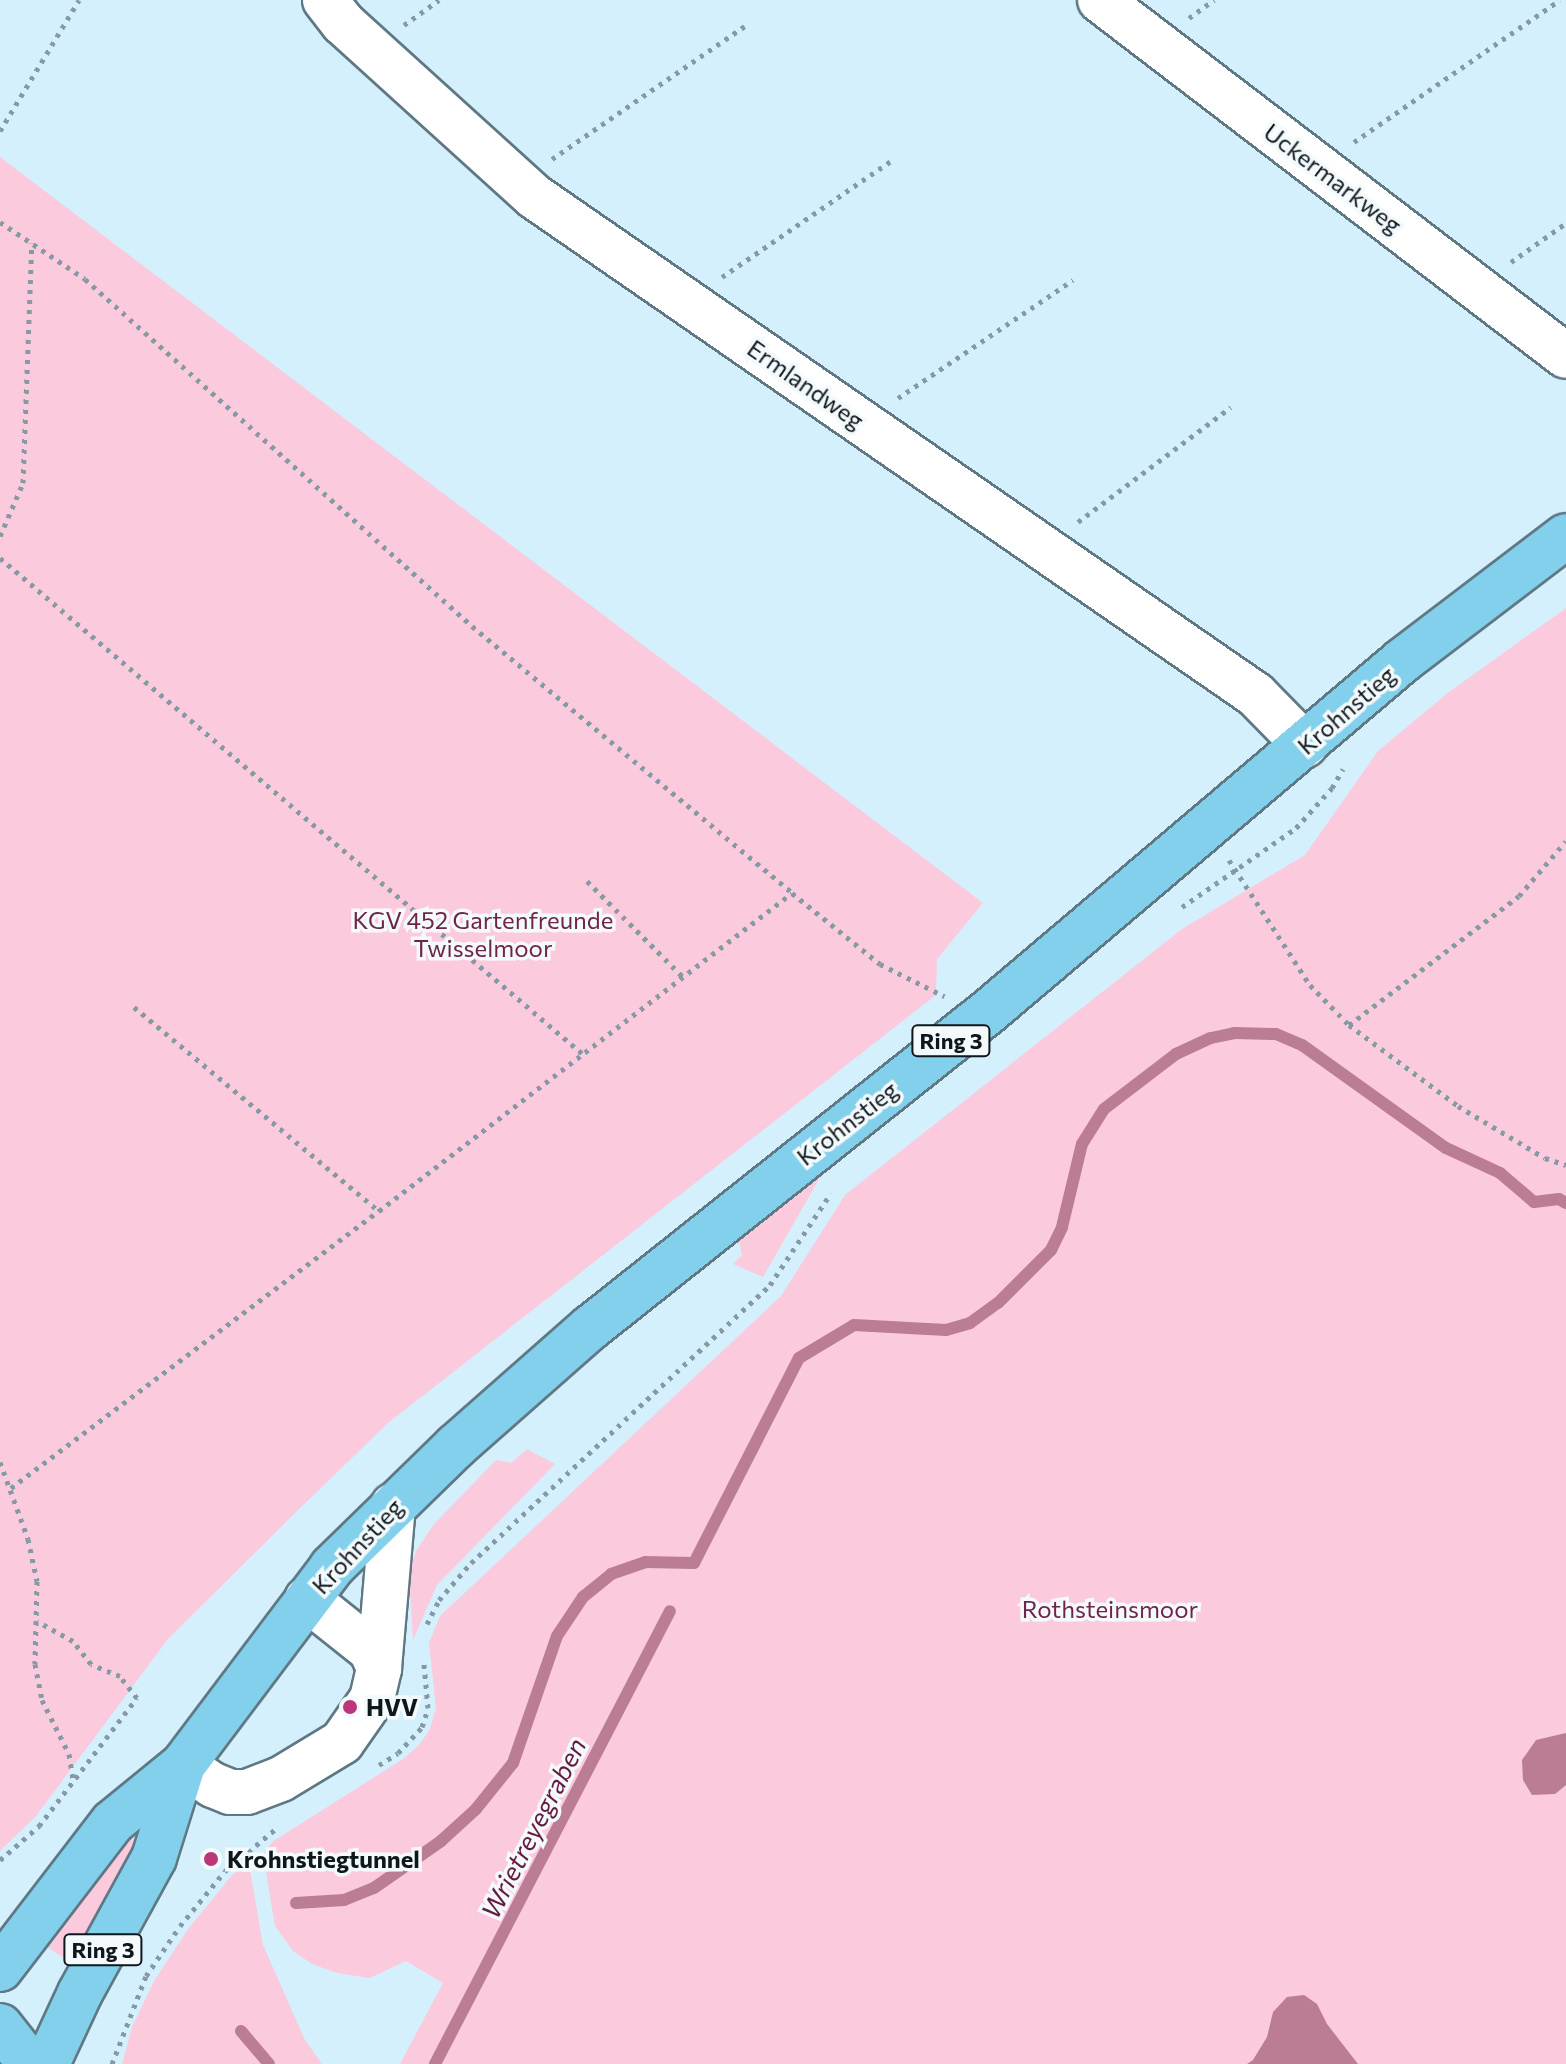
<!DOCTYPE html>
<style>
body{margin:0}
#map{position:relative;width:1566px;height:2064px;overflow:hidden;background:#d4f0fd;font-family:Commissioner,sans-serif}
div>[style]{position:absolute}
.green>*{inset:0;background:#fccadd}
.water>*{inset:0;background:#ba7d95}
.stream>*{height:12px;margin:-6px;padding:0 6px;transform-origin:6px;border-radius:6px;background:#ba7d95}
.path>*{height:5px;margin-top:-2.5px;transform-origin:0;background:repeating-linear-gradient(90deg,#859aa4 0 4px,transparent 0 10px)}
.roads{filter:drop-shadow(2px 0 #5f7884) drop-shadow(-2px 0 #5f7884) drop-shadow(0 2px #5f7884) drop-shadow(0 -2px #5f7884)}
.minor>*{height:44px;margin:-22px;padding:0 22px;transform-origin:22px;border-radius:22px;background:#fff}
.major>*{height:44px;margin:-22px;padding:0 22px;transform-origin:22px;border-radius:22px;background:#82d0eb}
.dots>*{width:22px;height:22px;translate:-50% -50%;box-sizing:border-box;border:4px solid #f4f9fc;border-radius:50%}
span{translate:-50% -50%;white-space:nowrap;text-align:center;line-height:1.15;-webkit-text-stroke:7px #f4f9fc;paint-order:stroke}
.shield-label span{padding:2px 6px;background:#f4f9fc;border:2px solid;border-radius:6px;-webkit-text-stroke-width:0}
.shield-label{font-size:22px;color:#0d171c;font-weight:700}
.street-label{font-size:24px;color:#0d171c}
.park-label{font-size:24px;color:#6f2549}
.poi-label{font-size:24px;color:#0d171c;font-weight:700}
.left{translate:0 -50%;text-align:left}
.water-label{font-size:26px;color:#641b3f;font-style:italic}
</style>
<div id="map">
<div class="green">
<i style="clip-path:polygon(0 157px,983px 903px,937px 959px,936px 995px,388px 1423px,294px 1514px,168px 1639px,36px 1816px,0 1851px)"></i>
<i style="clip-path:polygon(1566px 608px,1566px 2064px,400px 2064px,443px 1983px,406px 1961px,370px 1978px,337px 1973px,312px 1964px,293px 1951px,275px 1926px,263px 1854px,272px 1842px,403px 1759px,419px 1745px,429px 1731px,436px 1708px,429px 1643px,440px 1616px,781px 1296px,845px 1195px,1182px 929px,1305px 855px,1378px 751px,1449px 692px)"></i>
<i style="clip-path:polygon(826px 1167px,763px 1277px,733px 1264px,742px 1255px,738px 1237px)"></i>
<i style="clip-path:polygon(527px 1449px,555px 1464px,437px 1585px,413px 1640px,409px 1572px,416px 1551px,434px 1524px,496px 1460px,511px 1463px)"></i>
<i style="clip-path:polygon(131px 1835px,137px 1845px,72px 1963px,44px 1945px,123px 1838px)"></i>
<i style="clip-path:polygon(249px 1864px,263px 1945px,305px 2040px,322px 2064px,122px 2064px,132px 2027px,154px 1981px,188px 1929px,232px 1875px)"></i>
</div>
<div class="water">
<i style="clip-path:polygon(1566px 1733px,1566px 1785px,1555px 1794px,1532px 1795px,1523px 1780px,1522px 1760px,1536px 1740px)"></i>
<i style="clip-path:polygon(1304px 1995px,1317px 2004px,1327px 2024px,1358px 2064px,1247px 2064px,1253px 2060px,1267px 2037px,1273px 2012px,1287px 1997px)"></i>
</div>
<div class="stream">
<i style="left:296px;top:1903px;width:48px;rotate:-3.6deg"></i>
<i style="left:344px;top:1900px;width:32px;rotate:-22deg"></i>
<i style="left:374px;top:1888px;width:82px;rotate:-35deg"></i>
<i style="left:441px;top:1841px;width:47px;rotate:-42.4deg"></i>
<i style="left:476px;top:1809px;width:59px;rotate:-51.2deg"></i>
<i style="left:513px;top:1763px;width:134px;rotate:-70.9deg"></i>
<i style="left:557px;top:1636px;width:47px;rotate:-56.3deg"></i>
<i style="left:583px;top:1597px;width:36px;rotate:-39deg"></i>
<i style="left:611px;top:1574px;width:36px;rotate:-19deg"></i>
<i style="left:645px;top:1562px;width:49px;rotate:1.2deg"></i>
<i style="left:694px;top:1563px;width:230px;rotate:-62.9deg"></i>
<i style="left:799px;top:1358px;width:64px;rotate:-31deg"></i>
<i style="left:854px;top:1325px;width:92px;rotate:3.1deg"></i>
<i style="left:946px;top:1330px;width:25px;rotate:-16deg"></i>
<i style="left:970px;top:1323px;width:34px;rotate:-36deg"></i>
<i style="left:998px;top:1303px;width:75px;rotate:-45deg"></i>
<i style="left:1051px;top:1250px;width:25px;rotate:-64deg"></i>
<i style="left:1062px;top:1227px;width:85px;rotate:-76.5deg"></i>
<i style="left:1082px;top:1144px;width:41px;rotate:-57.8deg"></i>
<i style="left:1104px;top:1109px;width:91px;rotate:-37.4deg"></i>
<i style="left:1176px;top:1054px;width:38px;rotate:-25deg"></i>
<i style="left:1211px;top:1038px;width:24px;rotate:-12deg"></i>
<i style="left:1234px;top:1033px;width:42px;rotate:1.4deg"></i>
<i style="left:1276px;top:1034px;width:28px;rotate:23deg"></i>
<i style="left:1302px;top:1045px;width:177px;rotate:35.6deg"></i>
<i style="left:1446px;top:1148px;width:60px;rotate:24.8deg"></i>
<i style="left:1500px;top:1173px;width:45px;rotate:40.5deg"></i>
<i style="left:1534px;top:1202px;width:25px;rotate:-7deg"></i>
<i style="left:1559px;top:1199px;width:8px;rotate:30deg"></i>
<i style="left:241px;top:2031px;width:43px;rotate:49.7deg"></i>
<i style="left:435px;top:2064px;width:510px;rotate:-62.58deg"></i>
</div>
<div class="path">
<i style="left:1189px;top:18px;width:31px;rotate:-36deg"></i>
<i style="left:404px;top:25px;width:43px;rotate:-35.5deg"></i>
<i style="left:0;top:131px;width:153px;rotate:-58.9deg"></i>
<i style="left:1354px;top:142px;width:250px;rotate:-34.6deg"></i>
<i style="left:552px;top:159px;width:234px;rotate:-34.6deg"></i>
<i style="left:0;top:222px;width:102px;rotate:33.8deg"></i>
<i style="left:85px;top:279px;width:520px;rotate:41.88deg"></i>
<i style="left:472px;top:626px;width:417px;rotate:39.8deg"></i>
<i style="left:792px;top:893px;width:113px;rotate:38.9deg"></i>
<i style="left:880px;top:964px;width:72px;rotate:26.6deg"></i>
<i style="left:1511px;top:262px;width:67px;rotate:-35.3deg"></i>
<i style="left:722px;top:277px;width:206px;rotate:-34.5deg"></i>
<i style="left:898px;top:398px;width:211px;rotate:-34deg"></i>
<i style="left:1078px;top:522px;width:191px;rotate:-36.9deg"></i>
<i style="left:0;top:536px;width:58px;rotate:-66.5deg"></i>
<i style="left:23px;top:483px;width:240px;rotate:-87.9deg"></i>
<i style="left:0;top:558px;width:767px;rotate:40.4deg"></i>
<i style="left:1229px;top:860px;width:149px;rotate:57.1deg"></i>
<i style="left:1310px;top:985px;width:56px;rotate:45.7deg"></i>
<i style="left:1349px;top:1025px;width:136px;rotate:36.6deg"></i>
<i style="left:1458px;top:1106px;width:101px;rotate:30.9deg"></i>
<i style="left:1545px;top:1158px;width:22px;rotate:18deg"></i>
<i style="left:587px;top:881px;width:137px;rotate:45deg"></i>
<i style="left:1182px;top:907px;width:139px;rotate:-34.7deg"></i>
<i style="left:1296px;top:828px;width:54px;rotate:-48deg"></i>
<i style="left:1332px;top:788px;width:22px;rotate:-60deg"></i>
<i style="left:134px;top:1007px;width:319px;rotate:39.8deg"></i>
<i style="left:1349px;top:1025px;width:213px;rotate:-37.2deg"></i>
<i style="left:1519px;top:896px;width:72px;rotate:-49.5deg"></i>
<i style="left:0;top:1462px;width:82px;rotate:70deg"></i>
<i style="left:28px;top:1539px;width:43px;rotate:77.9deg"></i>
<i style="left:37px;top:1581px;width:83px;rotate:91.4deg"></i>
<i style="left:35px;top:1664px;width:37px;rotate:79deg"></i>
<i style="left:42px;top:1700px;width:60px;rotate:63.4deg"></i>
<i style="left:69px;top:1754px;width:25px;rotate:81deg"></i>
<i style="left:11px;top:1488px;width:461px;rotate:-37deg"></i>
<i style="left:379px;top:1211px;width:521px;rotate:-37.6deg"></i>
<i style="left:427px;top:1624px;width:27px;rotate:-63deg"></i>
<i style="left:439px;top:1600px;width:49px;rotate:-49.1deg"></i>
<i style="left:471px;top:1563px;width:408px;rotate:-42.9deg"></i>
<i style="left:770px;top:1285px;width:110px;rotate:-56.5deg"></i>
<i style="left:379px;top:1765px;width:22px;rotate:-32deg"></i>
<i style="left:398px;top:1753px;width:35px;rotate:-47deg"></i>
<i style="left:422px;top:1727px;width:20px;rotate:-72deg"></i>
<i style="left:428px;top:1708px;width:44px;rotate:-95.2deg"></i>
<i style="left:0;top:1860px;width:52px;rotate:-41.1deg"></i>
<i style="left:39px;top:1826px;width:161px;rotate:-52.6deg"></i>
<i style="left:137px;top:1698px;width:28px;rotate:-128deg"></i>
<i style="left:120px;top:1676px;width:31px;rotate:-158deg"></i>
<i style="left:91px;top:1664px;width:29px;rotate:-128deg"></i>
<i style="left:73px;top:1641px;width:41px;rotate:-150.9deg"></i>
<i style="left:112px;top:2064px;width:94px;rotate:-68.9deg"></i>
<i style="left:146px;top:1976px;width:60px;rotate:-55.8deg"></i>
<i style="left:180px;top:1926px;width:71px;rotate:-50.7deg"></i>
<i style="left:225px;top:1871px;width:69px;rotate:-39.7deg"></i>
</div>
<div class="roads">
<div class="minor">
<i style="left:325px;top:0;width:29px;rotate:52deg"></i>
<i style="left:343px;top:23px;width:259px;rotate:42.2deg"></i>
<i style="left:535px;top:197px;width:876px;rotate:34.63deg"></i>
<i style="left:1256px;top:695px;width:70px;rotate:45.6deg"></i>
<i style="left:1100px;top:0;width:586px;rotate:37.38deg"></i>
<i style="left:307px;top:1599px;width:82px;rotate:38.6deg"></i>
<i style="left:371px;top:1650px;width:20px;rotate:66deg"></i>
<i style="left:183px;top:1765px;width:36px;rotate:34deg"></i>
<i style="left:213px;top:1785px;width:18px;rotate:22deg"></i>
<i style="left:230px;top:1792px;width:17px"></i>
<i style="left:247px;top:1792px;width:36px;rotate:-21deg"></i>
<i style="left:281px;top:1779px;width:71px;rotate:-31.2deg"></i>
<i style="left:342px;top:1742px;width:52px;rotate:-55.1deg"></i>
<i style="left:372px;top:1699px;width:32px;rotate:-77deg"></i>
<i style="left:379px;top:1668px;width:163px;rotate:-85.1deg"></i>
</div>
<div class="major">
<i style="left:0;top:1969px;width:185px;rotate:-52.5deg"></i>
<i style="left:113px;top:1822px;width:90px;rotate:-39.2deg"></i>
<i style="left:183px;top:1765px;width:248px;rotate:-53deg"></i>
<i style="left:332px;top:1567px;width:173px;rotate:-44.3deg"></i>
<i style="left:456px;top:1446px;width:179px;rotate:-41.4deg"></i>
<i style="left:590px;top:1328px;width:508px;rotate:-38.45deg"></i>
<i style="left:988px;top:1012px;width:543px;rotate:-40.29deg"></i>
<i style="left:1402px;top:661px;width:206px;rotate:-37.3deg"></i>
<i style="left:0;top:2026px;width:48px;rotate:51.7deg"></i>
<i style="left:47px;top:2064px;width:78px;rotate:-65.1deg"></i>
<i style="left:80px;top:1993px;width:154px;rotate:-61.3deg"></i>
<i style="left:154px;top:1858px;width:97px;rotate:-72.7deg"></i>
</div>
</div>
<div class="dots">
<i style="left:350px;top:1707px;background:#bc377a"></i>
<i style="left:211px;top:1859px;background:#bc377a"></i>
</div>
<div class="shield-label">
<span style="left:951px;top:1041px">Ring 3</span>
<span style="left:103px;top:1950px">Ring 3</span>
</div>
<div class="street-label">
<span style="left:1333px;top:178px;rotate:37deg">Uckermarkweg</span>
<span style="left:806px;top:384px;rotate:35deg">Ermlandweg</span>
<span style="left:1346px;top:710px;rotate:-41deg">Krohnstieg</span>
<span style="left:847px;top:1123px;rotate:-38deg">Krohnstieg</span>
<span style="left:357px;top:1546px;rotate:-47deg">Krohnstieg</span>
</div>
<div class="park-label">
<span style="left:483px;top:934px">KGV 452 Gartenfreunde<br>Twisselmoor</span>
<span style="left:1110px;top:1609px">Rothsteinsmoor</span>
</div>
<div class="poi-label">
<span class="left" style="left:366px;top:1707px">HVV</span>
<span class="left" style="left:227px;top:1859px">Krohnstiegtunnel</span>
</div>
<div class="water-label">
<span style="left:533px;top:1828px;rotate:-63deg">Wrietreyegraben</span>
</div>
</div>
